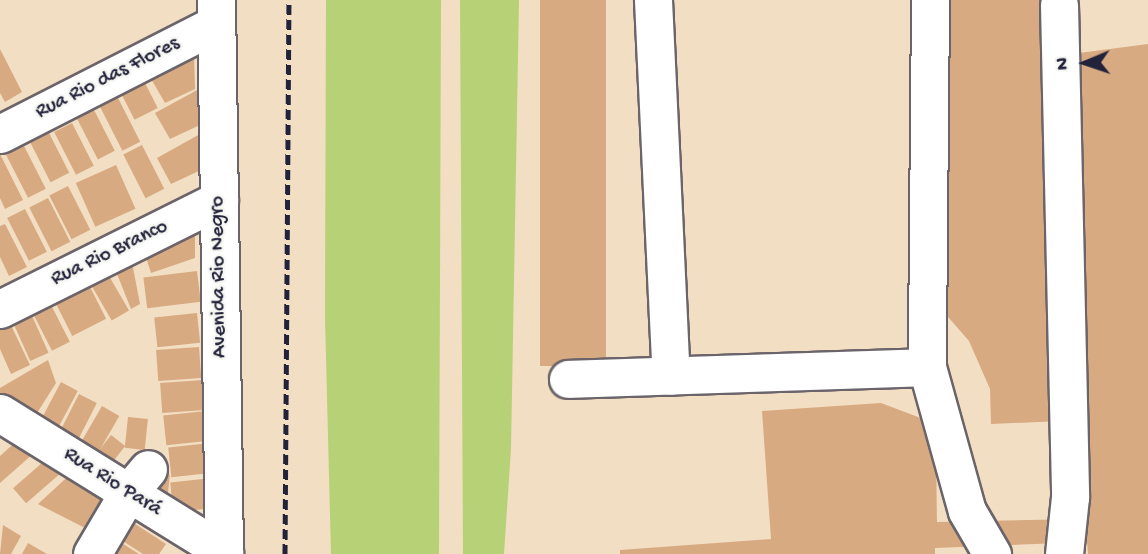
<!DOCTYPE html>
<meta charset="utf-8">
<style>
body{margin:0}
#map{position:relative;width:1148px;height:554px;overflow:hidden;background:#f2dec2;font-family:"Gochi Hand",sans-serif}
div>[style]{position:absolute}
.green>*{inset:0;background:#b7d176}
.building>*{inset:0;background:#d8aa81;transform-origin:0 0}
.roads{filter:drop-shadow(2px 0 #6b646a) drop-shadow(-2px 0 #6b646a) drop-shadow(0 2px #6b646a) drop-shadow(0 -2px #6b646a)}
.minor>*{height:37px;margin:-18.5px;padding:0 18.5px;transform-origin:18.5px;border-radius:18.5px;background:#fff}
.rail>*{height:5px;margin-top:-2.5px;transform-origin:0;background:repeating-linear-gradient(90deg,#22223b 0 10px,transparent 0 15px)}
span{translate:-50% -50%;white-space:nowrap;text-align:center;line-height:1.15;-webkit-text-stroke:5px #f6f6f2;paint-order:stroke}
.street-label{font-size:21px;color:#22223b}
.north{position:absolute;left:1050px;top:28px;width:70px;height:70px;-webkit-text-stroke:5px #f6f6f2;paint-order:stroke;rotate:268deg;font-size:19px;font-weight:700;line-height:28px;text-align:center;color:#22223b}
.north::after{content:'';display:block;margin:auto;width:24px;height:32px;background:#22223b;clip-path:polygon(50% 0,100% 100%,50% 72%,0 100%)}
</style>
<div id="map">
<div class="green">
<i style="clip-path:polygon(326px 0,441px 0,439px 554px,331px 554px,325px 318px)"></i>
<i style="clip-path:polygon(460px 0,519px 0,511px 449px,504px 554px,463px 554px)"></i>
</div>
<div class="building">
<i style="left:540px;top:0;width:66px;height:366px"></i>
<i style="clip-path:polygon(924px 0,1049px 0,1062px 421px,991px 424px,990px 389px,969px 341px,929px 295px)"></i>
<i style="clip-path:polygon(1066px 0,1077px 0,1079px 53px,1148px 44px,1148px 554px,1088px 554px,1087px 542px,935px 548px,935px 554px,620px 554px,620px 550px,771px 539px,762px 411px,881px 403px,926px 420px,936px 457px,937px 522px,1080px 519px)"></i>
<i style="clip-path:polygon(0 49px,22px 92px,5px 102px,0 93px)"></i>
<i style="clip-path:polygon(194px 53px,195px 89px,165px 103px,150px 77px)"></i>
<i style="left:145px;top:83px;width:28px;height:26px;rotate:63deg"></i>
<i style="clip-path:polygon(199px 89px,200px 125px,170px 139px,155px 113px)"></i>
<i style="left:118px;top:98px;width:49px;height:20px;rotate:63deg"></i>
<i style="left:93px;top:108px;width:48px;height:19px;rotate:63deg"></i>
<i style="left:72px;top:123px;width:48px;height:20px;rotate:63deg"></i>
<i style="left:47px;top:129px;width:49px;height:21px;rotate:63deg"></i>
<i style="clip-path:polygon(200px 134px,201px 170px,171px 184px,157px 158px)"></i>
<i style="left:142px;top:145px;width:49px;height:21px;rotate:63deg"></i>
<i style="left:24px;top:146px;width:48px;height:20px;rotate:63deg"></i>
<i style="clip-path:polygon(0 154px,23px 200px,5px 209px,0 198px)"></i>
<i style="left:116px;top:165px;width:48px;height:44px;rotate:66deg"></i>
<i style="left:68px;top:186px;width:49px;height:21px;rotate:63deg"></i>
<i style="left:48px;top:198px;width:49px;height:21px;rotate:63deg"></i>
<i style="left:25px;top:209px;width:48px;height:20px;rotate:63deg"></i>
<i style="clip-path:polygon(195px 223px,195px 258px,151px 273px,144px 251px)"></i>
<i style="clip-path:polygon(5px 224px,27px 267px,9px 276px,0 257px,0 226px)"></i>
<i style="clip-path:polygon(131px 257px,140px 304px,131px 309px,113px 264px)"></i>
<i style="left:105px;top:269px;width:48px;height:20px;rotate:60deg"></i>
<i style="left:197px;top:271px;width:31px;height:54px;rotate:83deg"></i>
<i style="left:88px;top:283px;width:40px;height:38px;rotate:63deg"></i>
<i style="left:48px;top:299px;width:48px;height:20px;rotate:63deg"></i>
<i style="left:29px;top:309px;width:48px;height:20px;rotate:66deg"></i>
<i style="left:197px;top:313px;width:30px;height:43px;rotate:84deg"></i>
<i style="clip-path:polygon(9px 321px,30px 365px,11px 374px,0 349px,0 325px)"></i>
<i style="left:199px;top:347px;width:31px;height:43px;rotate:86deg"></i>
<i style="clip-path:polygon(48px 360px,56px 383px,32px 421px,0 395px,0 388px)"></i>
<i style="left:203px;top:380px;width:30px;height:43px;rotate:86deg"></i>
<i style="left:61px;top:382px;width:19px;height:50px;rotate:28deg"></i>
<i style="left:79px;top:394px;width:20px;height:49px;rotate:27deg"></i>
<i style="left:102px;top:406px;width:20px;height:48px;rotate:30deg"></i>
<i style="left:206px;top:411px;width:30px;height:43px;rotate:84deg"></i>
<i style="left:128px;top:417px;width:20px;height:31px;rotate:6deg"></i>
<i style="left:111px;top:435px;width:18px;height:27px;rotate:38deg"></i>
<i style="clip-path:polygon(20px 438px,34px 453px,0 483px,0 456px)"></i>
<i style="left:210px;top:443px;width:30px;height:42px;rotate:84deg"></i>
<i style="left:50px;top:456px;width:20px;height:49px;rotate:49deg"></i>
<i style="clip-path:polygon(75px 470px,102px 499px,87px 529px,38px 504px)"></i>
<i style="left:150px;top:473px;width:20px;height:28px;rotate:6deg"></i>
<i style="left:212px;top:478px;width:30px;height:42px;rotate:84deg"></i>
<i style="clip-path:polygon(129px 520px,166px 544px,159px 554px,143px 554px,118px 538px)"></i>
<i style="clip-path:polygon(3px 525px,21px 536px,11px 554px,0 554px)"></i>
<i style="clip-path:polygon(117px 540px,139px 554px,108px 554px)"></i>
<i style="clip-path:polygon(28px 543px,47px 554px,22px 554px)"></i>
</div>
<div class="roads">
<div class="minor">
<i style="left:216px;top:0;width:554px;rotate:89.17deg"></i>
<i style="left:653px;top:0;width:376px;rotate:87.3deg"></i>
<i style="left:930px;top:0;width:367px;rotate:90.5deg"></i>
<i style="left:927px;top:367px;width:149px;rotate:74.5deg"></i>
<i style="left:967px;top:511px;width:50px;rotate:59.8deg"></i>
<i style="left:1059px;top:5px;width:492px;rotate:88.7deg"></i>
<i style="left:1070px;top:497px;width:57px;rotate:96deg"></i>
<i style="left:0;top:134px;width:242px;rotate:-27deg"></i>
<i style="left:0;top:309px;width:245px;rotate:-26.5deg"></i>
<i style="left:568px;top:379px;width:359px;rotate:-1.9deg"></i>
<i style="left:0;top:413px;width:264px;rotate:31.8deg"></i>
<i style="left:92px;top:554px;width:71px;rotate:-59.5deg"></i>
<i style="left:128px;top:493px;width:31px;rotate:-50deg"></i>
</div>
</div>
<div class="rail">
<i style="left:285px;top:554px;width:554px;rotate:-89.59deg"></i>
</div>
<div class="street-label">
<span style="left:108px;top:79px;rotate:-27deg">Rua Rio das Flores</span>
<span style="left:110px;top:254px;rotate:-26deg">Rua Rio Branco</span>
<span style="left:220px;top:277px;rotate:-91deg">Avenida Rio Negro</span>
<span style="left:112px;top:483px;rotate:32deg">Rua Rio Pará</span>
</div>
<div class="north">N</div>
</div>
